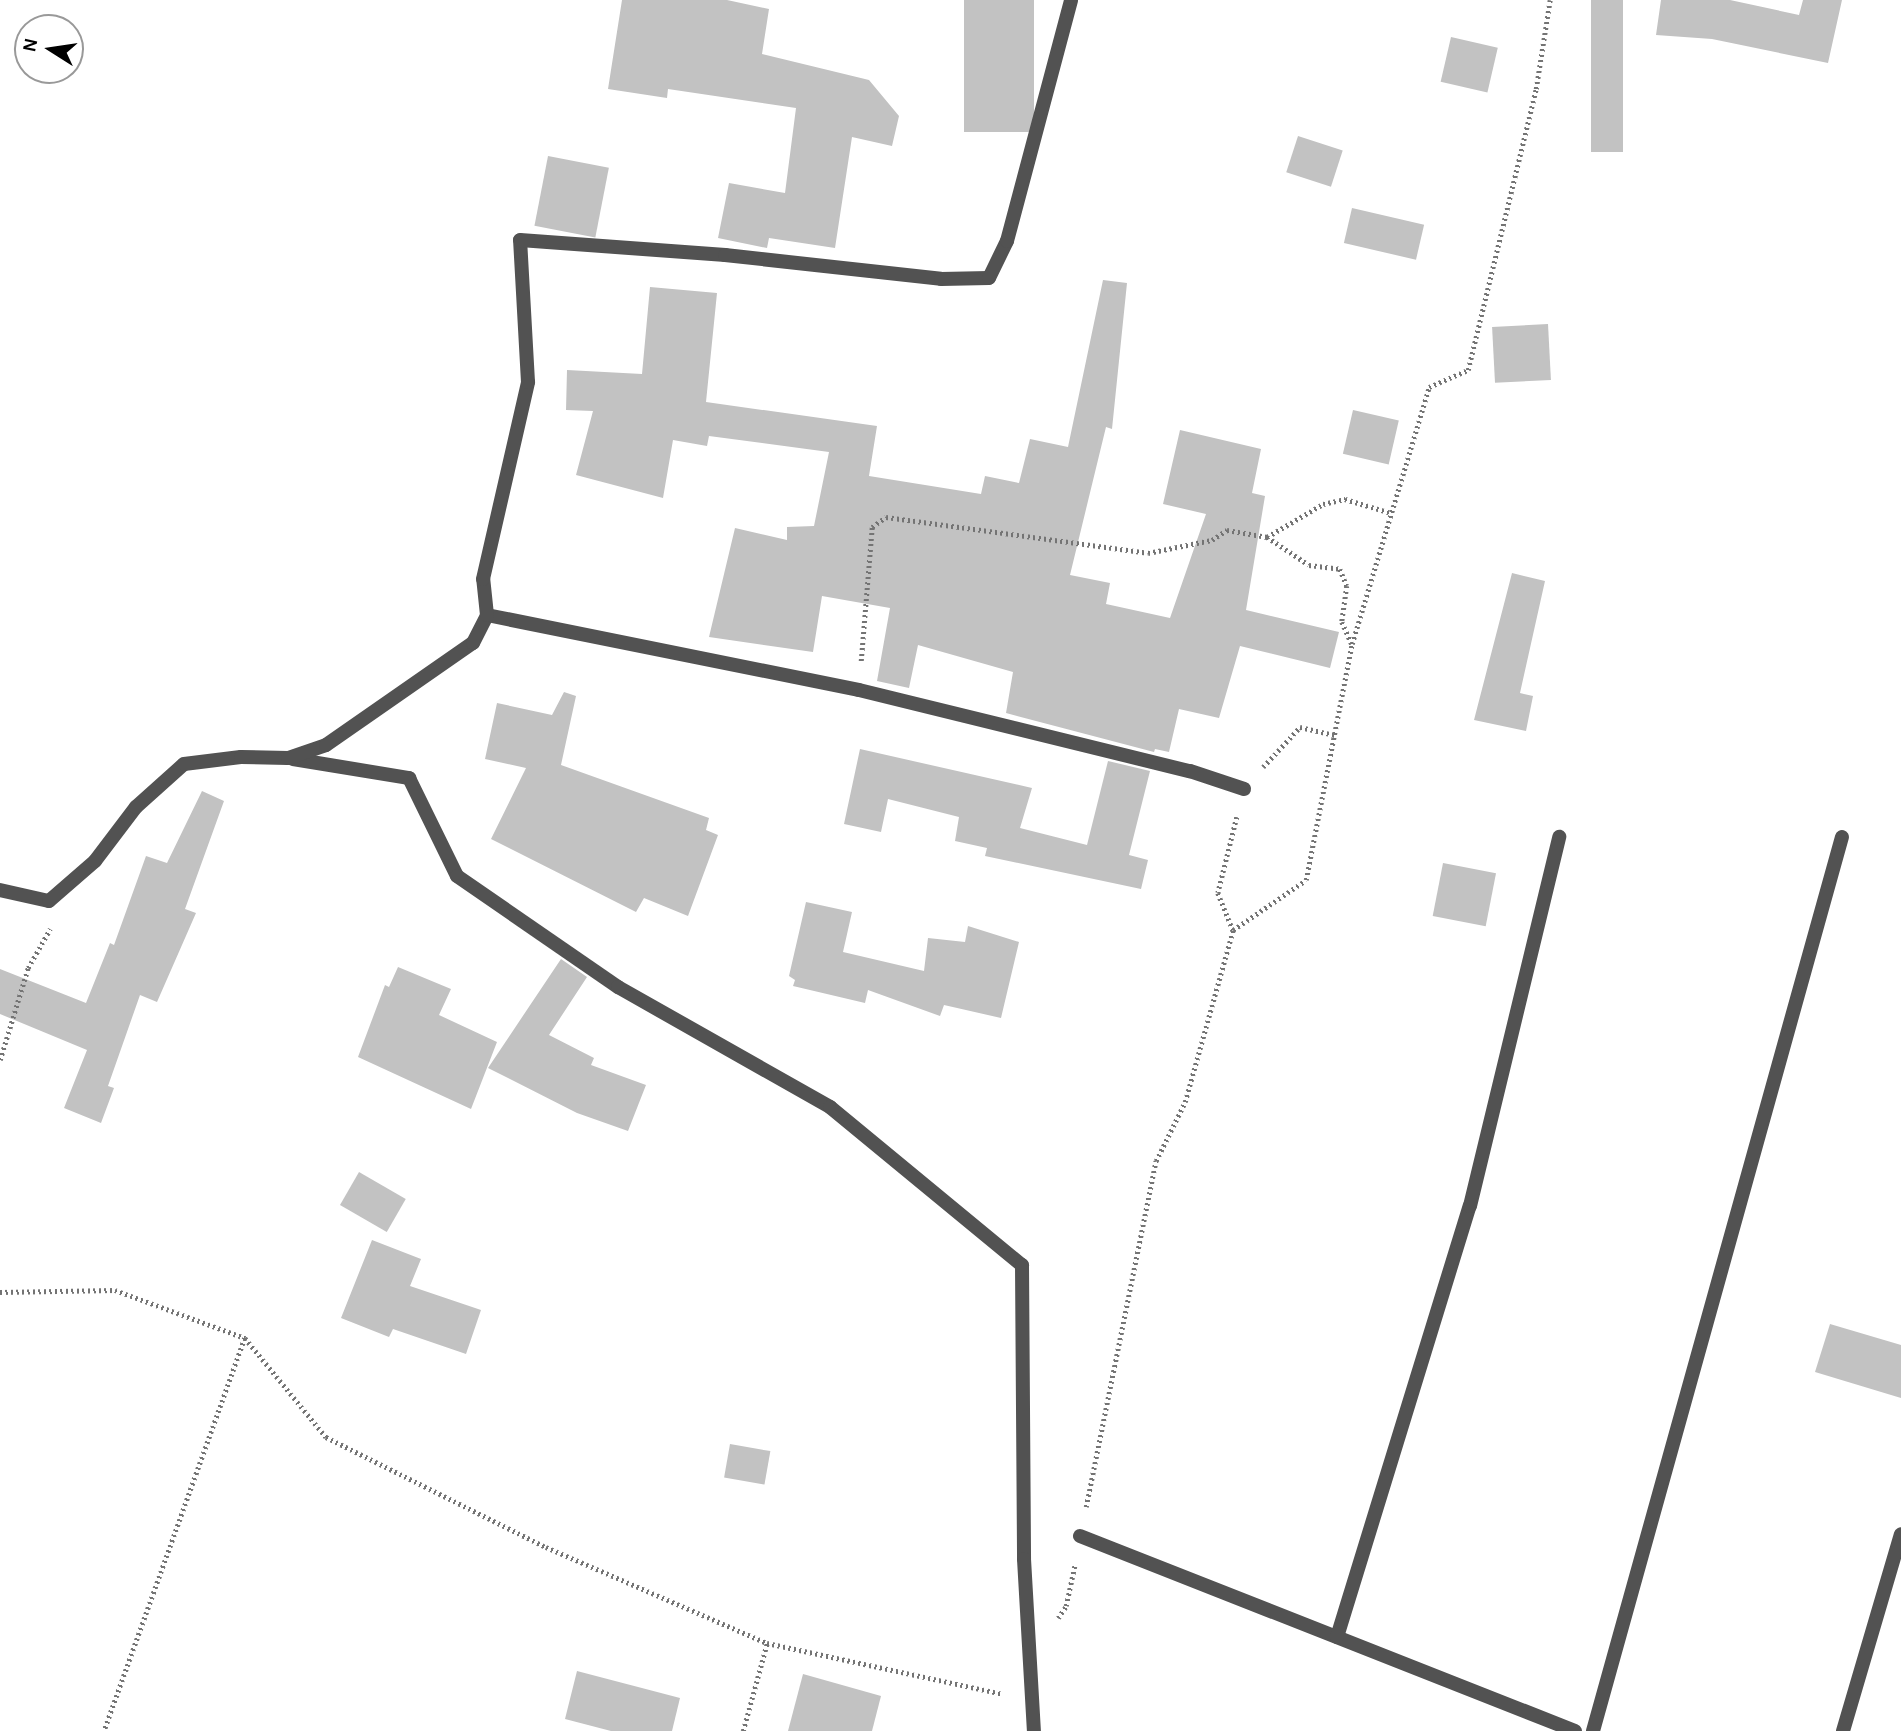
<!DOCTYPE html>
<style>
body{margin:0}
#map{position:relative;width:1901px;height:1731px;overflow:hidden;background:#fff;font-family:Karla,sans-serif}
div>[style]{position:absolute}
.building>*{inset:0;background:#c2c2c2;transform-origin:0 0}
.path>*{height:4.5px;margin-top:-2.25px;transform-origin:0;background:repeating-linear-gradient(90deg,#747474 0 2px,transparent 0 5.5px)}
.minor>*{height:14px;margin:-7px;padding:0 7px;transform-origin:7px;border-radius:7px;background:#525252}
span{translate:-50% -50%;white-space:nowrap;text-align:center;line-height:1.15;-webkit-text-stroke:6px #fff;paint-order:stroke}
.north{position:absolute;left:14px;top:14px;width:70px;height:70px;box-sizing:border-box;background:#fff;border:2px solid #999;border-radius:50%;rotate:282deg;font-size:19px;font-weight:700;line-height:28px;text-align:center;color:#000}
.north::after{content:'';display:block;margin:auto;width:24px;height:32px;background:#000;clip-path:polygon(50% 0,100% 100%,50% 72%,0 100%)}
</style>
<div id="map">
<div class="building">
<i style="clip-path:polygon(622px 0,727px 0,769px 9px,762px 54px,869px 80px,899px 116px,892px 146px,852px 137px,835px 248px,769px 238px,767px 248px,718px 238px,729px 183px,785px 193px,796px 108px,668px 89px,667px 98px,608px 89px)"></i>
<i style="left:964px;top:0;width:70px;height:132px"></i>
<i style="left:1591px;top:0;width:32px;height:152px"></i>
<i style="clip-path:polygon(1661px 0,1730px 0,1799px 15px,1803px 0,1842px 0,1828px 63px,1712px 39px,1656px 35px)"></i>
<i style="left:1451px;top:37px;width:48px;height:46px;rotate:13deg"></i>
<i style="left:1298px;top:136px;width:47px;height:38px;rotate:18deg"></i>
<i style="left:548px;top:156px;width:62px;height:71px;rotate:11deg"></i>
<i style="left:1352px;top:208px;width:74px;height:36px;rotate:13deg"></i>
<i style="clip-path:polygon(1103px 280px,1127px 283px,1112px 429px,1106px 427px,1070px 575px,1110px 583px,1106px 604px,1170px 618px,1206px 514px,1163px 504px,1180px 430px,1261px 449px,1252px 493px,1265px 496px,1246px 610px,1339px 632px,1330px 668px,1240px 646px,1219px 718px,1179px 709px,1169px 752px,1155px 749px,1154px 752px,1006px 713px,1013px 672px,918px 645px,909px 688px,877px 681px,890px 608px,822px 596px,813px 652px,709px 637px,735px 528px,787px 540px,787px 527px,814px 526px,829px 452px,709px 436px,707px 446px,673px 440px,663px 498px,576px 475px,593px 411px,566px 410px,567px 370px,642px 374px,650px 287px,717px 293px,706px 402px,877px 426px,869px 476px,981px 494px,985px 476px,1019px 483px,1030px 439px,1068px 447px)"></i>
<i style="left:1548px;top:324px;width:56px;height:56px;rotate:87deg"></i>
<i style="left:1353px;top:410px;width:47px;height:45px;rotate:13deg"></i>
<i style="clip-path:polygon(1512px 573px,1545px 581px,1520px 693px,1533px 696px,1526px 731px,1474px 720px)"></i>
<i style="clip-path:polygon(564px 692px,576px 696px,561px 765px,709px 818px,706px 830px,718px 835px,688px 916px,644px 898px,636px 912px,491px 839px,526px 768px,485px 759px,497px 703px,552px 715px)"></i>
<i style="clip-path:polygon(860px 749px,1032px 788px,1020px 828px,1087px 845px,1108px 761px,1150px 771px,1129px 855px,1148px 860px,1141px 889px,985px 856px,987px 848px,955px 841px,959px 817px,888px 799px,881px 832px,844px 824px)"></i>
<i style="clip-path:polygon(202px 791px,224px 801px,185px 909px,196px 913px,157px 1002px,140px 995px,108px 1086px,114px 1088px,101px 1123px,64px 1108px,87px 1050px,0 1014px,0 969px,86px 1003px,110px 943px,114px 945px,146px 856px,167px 863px)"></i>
<i style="left:1443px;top:863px;width:54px;height:54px;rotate:11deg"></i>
<i style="clip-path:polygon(806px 902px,852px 912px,843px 952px,924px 971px,928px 938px,965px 942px,968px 926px,1019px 942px,1001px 1018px,944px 1005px,940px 1016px,868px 990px,865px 1003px,793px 986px,795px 980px,789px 976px)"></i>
<i style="clip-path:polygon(561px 959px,587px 977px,549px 1035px,594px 1058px,591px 1065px,646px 1085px,628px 1131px,577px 1113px,488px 1068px)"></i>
<i style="clip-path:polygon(398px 967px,451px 989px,439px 1015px,497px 1042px,471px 1109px,358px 1057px,385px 985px,389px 987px)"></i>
<i style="left:359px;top:1172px;width:54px;height:38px;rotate:30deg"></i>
<i style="clip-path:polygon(372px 1240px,421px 1259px,410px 1286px,481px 1310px,466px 1354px,393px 1329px,389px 1337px,341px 1318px)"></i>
<i style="clip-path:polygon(1830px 1324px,1901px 1345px,1901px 1398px,1815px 1372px)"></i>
<i style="left:730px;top:1444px;width:41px;height:34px;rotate:10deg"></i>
<i style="clip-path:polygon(577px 1671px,680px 1698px,672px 1731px,611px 1731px,565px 1719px)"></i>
<i style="clip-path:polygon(803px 1674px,881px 1696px,872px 1731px,788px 1731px)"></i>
</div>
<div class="path">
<i style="left:1267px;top:537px;width:50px;rotate:33.7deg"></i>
<i style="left:1309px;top:565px;width:31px;rotate:7deg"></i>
<i style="left:1340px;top:569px;width:18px;rotate:68deg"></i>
<i style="left:1347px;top:586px;width:36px;rotate:98deg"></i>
<i style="left:1342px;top:622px;width:24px;rotate:66deg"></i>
<i style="left:861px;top:661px;width:134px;rotate:-85.3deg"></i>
<i style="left:872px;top:527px;width:17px;rotate:-36deg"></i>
<i style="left:886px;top:517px;width:264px;rotate:7.8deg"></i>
<i style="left:1148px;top:553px;width:65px;rotate:-11.5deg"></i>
<i style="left:1212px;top:540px;width:18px;rotate:-34deg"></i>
<i style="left:1227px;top:530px;width:41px;rotate:9.9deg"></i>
<i style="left:1267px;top:537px;width:65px;rotate:-30.5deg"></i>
<i style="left:1323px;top:504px;width:23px;rotate:-13deg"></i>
<i style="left:1345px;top:499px;width:48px;rotate:16.9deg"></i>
<i style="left:1263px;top:767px;width:54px;rotate:-47.2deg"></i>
<i style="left:1300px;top:727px;width:36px;rotate:13deg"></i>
<i style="left:1237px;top:817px;width:78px;rotate:104deg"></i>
<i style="left:1218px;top:893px;width:40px;rotate:68deg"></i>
<i style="left:1233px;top:930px;width:88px;rotate:-34.4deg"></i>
<i style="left:1306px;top:880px;width:240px;rotate:-79deg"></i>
<i style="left:1352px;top:644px;width:268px;rotate:-73.3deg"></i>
<i style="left:1429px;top:387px;width:43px;rotate:-23.6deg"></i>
<i style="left:1468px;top:370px;width:289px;rotate:-76.4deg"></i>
<i style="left:1536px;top:89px;width:90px;rotate:-81.1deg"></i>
<i style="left:0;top:1060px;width:96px;rotate:-73.1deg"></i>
<i style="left:28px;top:968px;width:45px;rotate:-60.6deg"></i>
<i style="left:0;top:1292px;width:115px;rotate:-1deg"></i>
<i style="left:115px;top:1290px;width:139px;rotate:20.3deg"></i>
<i style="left:245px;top:1338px;width:418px;rotate:109.7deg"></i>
<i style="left:245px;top:1338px;width:128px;rotate:50.7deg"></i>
<i style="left:326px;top:1437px;width:246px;rotate:26.6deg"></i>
<i style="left:546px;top:1547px;width:241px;rotate:23.5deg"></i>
<i style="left:767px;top:1643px;width:241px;rotate:12.2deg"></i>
<i style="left:1086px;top:1507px;width:353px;rotate:-78.6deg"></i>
<i style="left:1156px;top:1161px;width:66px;rotate:-63.8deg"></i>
<i style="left:1185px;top:1102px;width:179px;rotate:-74.4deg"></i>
<i style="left:1058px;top:1618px;width:14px;rotate:-56deg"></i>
<i style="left:1066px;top:1606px;width:43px;rotate:-77.9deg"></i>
<i style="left:743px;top:1731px;width:91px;rotate:-74.7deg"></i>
</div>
<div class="minor">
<i style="left:487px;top:615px;width:379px;rotate:11.4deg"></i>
<i style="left:859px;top:690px;width:341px;rotate:13.8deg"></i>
<i style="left:1190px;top:771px;width:57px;rotate:18.4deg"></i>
<i style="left:293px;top:759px;width:118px;rotate:9.3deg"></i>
<i style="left:409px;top:778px;width:109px;rotate:63.9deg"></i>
<i style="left:457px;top:876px;width:196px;rotate:34.6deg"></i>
<i style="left:618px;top:987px;width:244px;rotate:29.5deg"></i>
<i style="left:830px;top:1107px;width:249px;rotate:39.5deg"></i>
<i style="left:1022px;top:1265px;width:294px;rotate:89.6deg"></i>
<i style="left:1024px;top:1559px;width:172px;rotate:86.7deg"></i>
<i style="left:0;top:890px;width:50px;rotate:12.7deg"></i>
<i style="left:49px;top:901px;width:61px;rotate:-41deg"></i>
<i style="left:95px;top:861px;width:68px;rotate:-52.8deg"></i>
<i style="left:136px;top:807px;width:64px;rotate:-41.9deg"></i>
<i style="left:184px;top:764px;width:57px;rotate:-7deg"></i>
<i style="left:241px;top:757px;width:47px;rotate:1.2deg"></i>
<i style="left:288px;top:758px;width:40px;rotate:-18.9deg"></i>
<i style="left:326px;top:745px;width:179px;rotate:-34.8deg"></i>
<i style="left:473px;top:643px;width:31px;rotate:-63deg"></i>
<i style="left:487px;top:615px;width:36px;rotate:-96deg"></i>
<i style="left:483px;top:579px;width:202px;rotate:-77.1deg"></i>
<i style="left:528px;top:382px;width:142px;rotate:-93.2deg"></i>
<i style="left:520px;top:240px;width:206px;rotate:4.2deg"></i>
<i style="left:725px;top:255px;width:217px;rotate:6.3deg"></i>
<i style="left:941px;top:279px;width:48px;rotate:-1.2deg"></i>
<i style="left:989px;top:278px;width:41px;rotate:-64.1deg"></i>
<i style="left:1007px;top:241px;width:249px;rotate:-75.1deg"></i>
<i style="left:1080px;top:1536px;width:532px;rotate:21.5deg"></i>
<i style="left:1337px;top:1637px;width:451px;rotate:-72.9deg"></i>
<i style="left:1470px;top:1206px;width:380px;rotate:-76.4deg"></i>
<i style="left:1593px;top:1731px;width:928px;rotate:-74.44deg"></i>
<i style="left:1843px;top:1731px;width:205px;rotate:-73.6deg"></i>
</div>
<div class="north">N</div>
</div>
